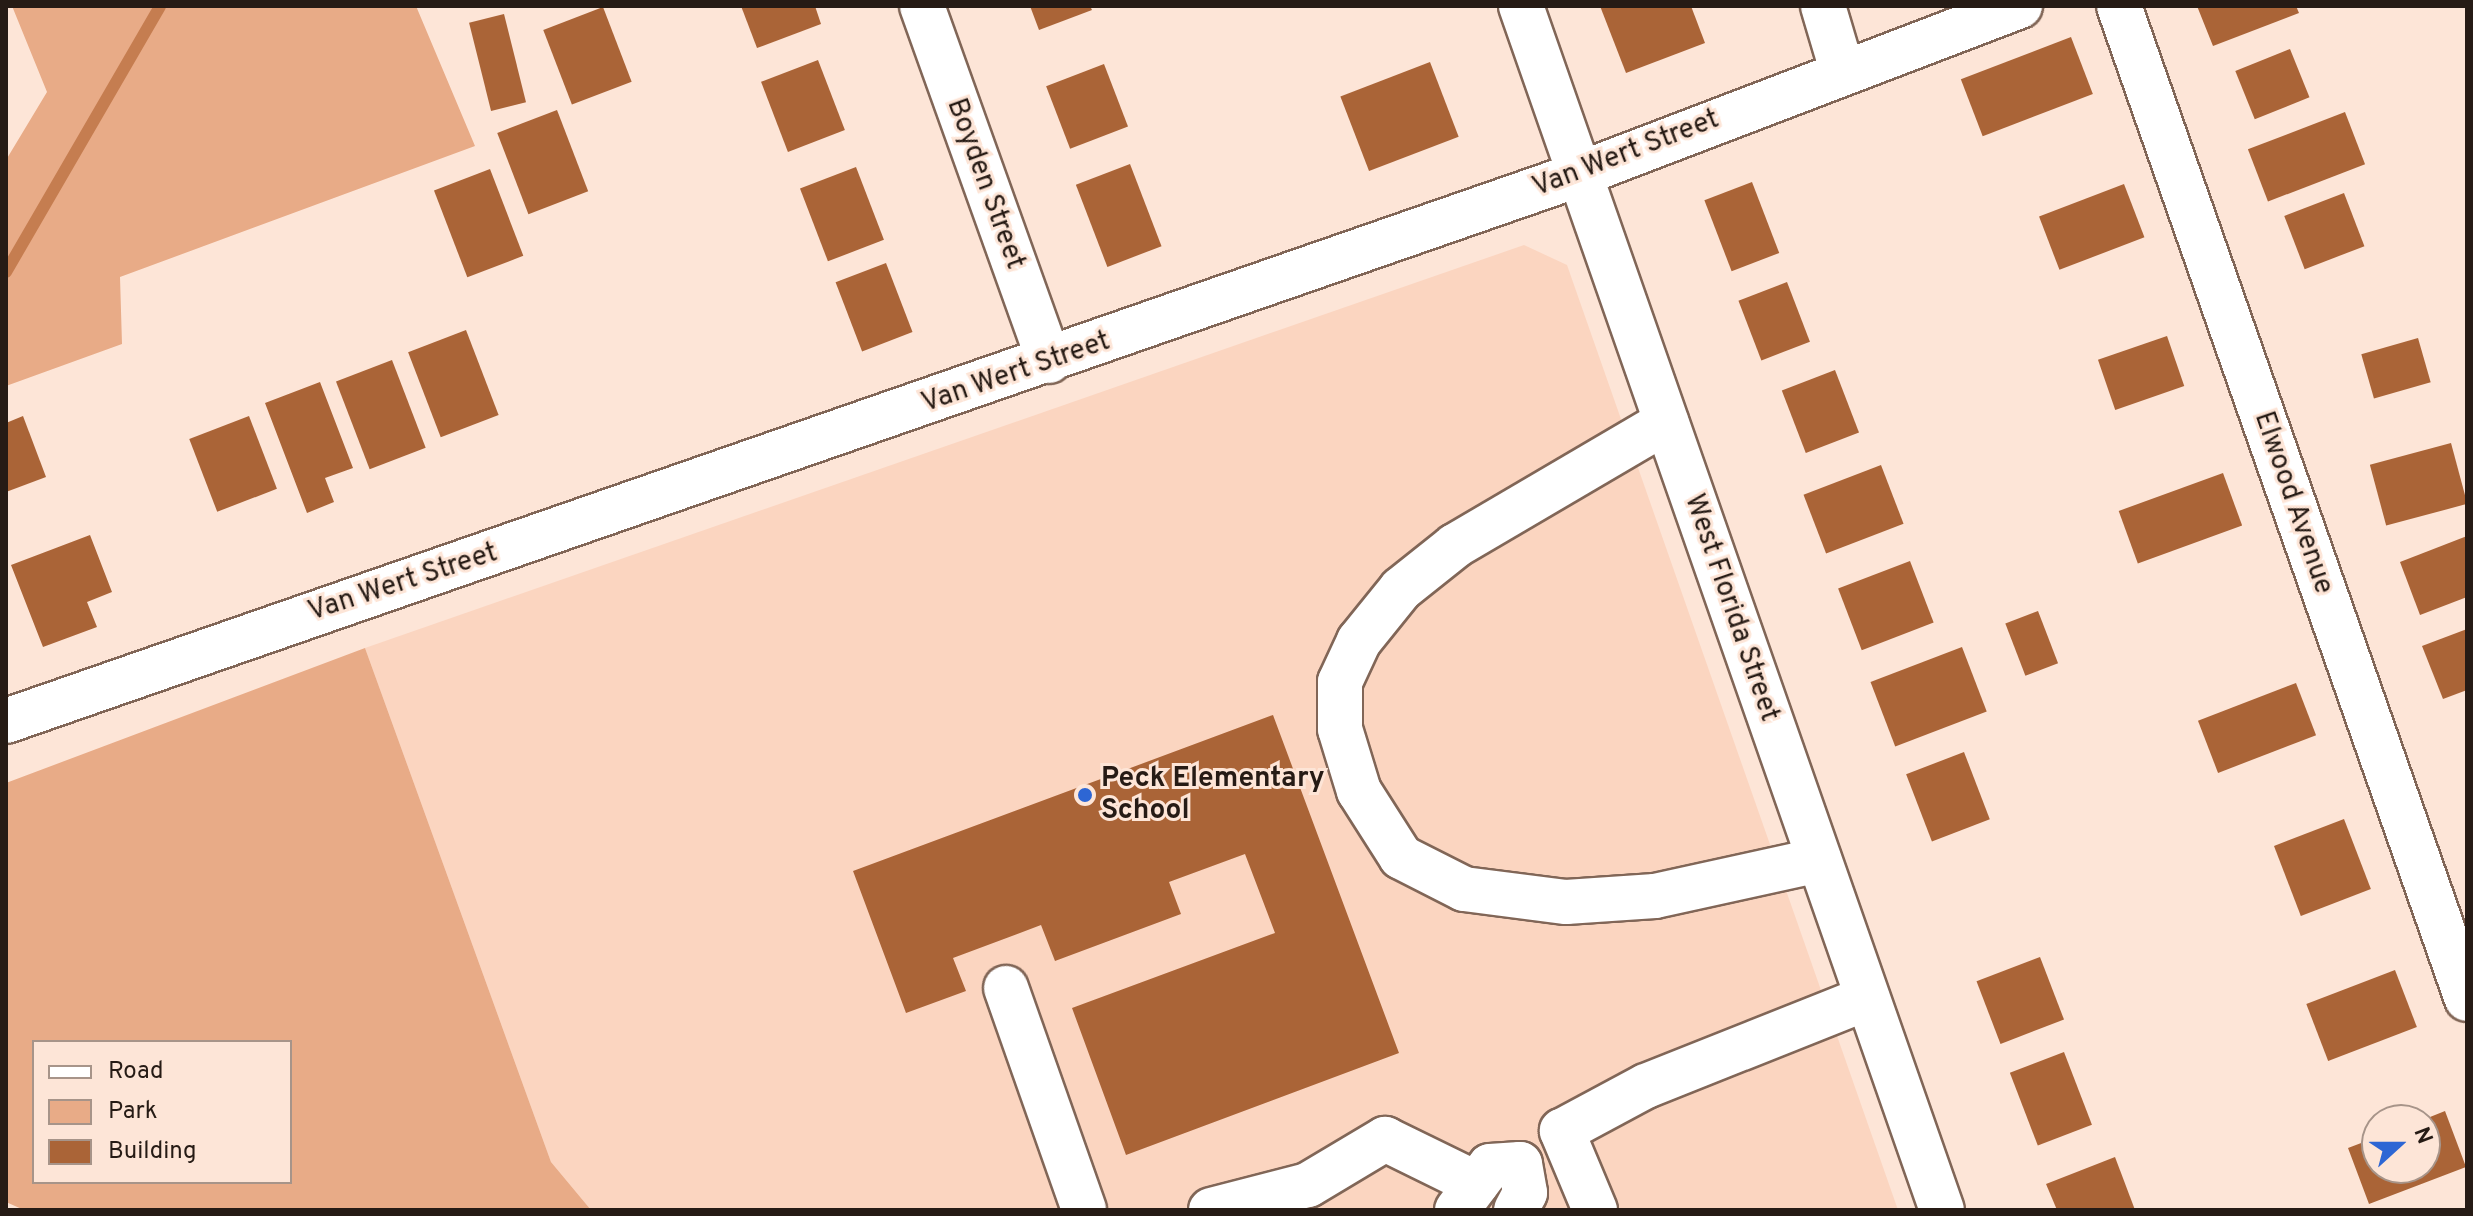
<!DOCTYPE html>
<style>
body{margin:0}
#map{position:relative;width:2473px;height:1216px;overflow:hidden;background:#fde5d7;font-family:Overpass,sans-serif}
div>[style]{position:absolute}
.built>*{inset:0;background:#fbd5c0}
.green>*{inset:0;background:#e8ab87}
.stream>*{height:12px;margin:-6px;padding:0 6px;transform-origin:6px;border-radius:6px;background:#c57d50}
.building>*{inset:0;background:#aa6437;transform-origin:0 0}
.roads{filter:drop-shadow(2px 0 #816657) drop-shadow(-2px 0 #816657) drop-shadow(0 2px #816657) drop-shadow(0 -2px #816657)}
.minor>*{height:44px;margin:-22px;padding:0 22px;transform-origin:22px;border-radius:22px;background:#fff}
.major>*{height:44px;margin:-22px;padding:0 22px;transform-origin:22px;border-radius:22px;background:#fff}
.dots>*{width:22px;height:22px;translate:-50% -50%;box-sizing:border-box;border:4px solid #fde5d7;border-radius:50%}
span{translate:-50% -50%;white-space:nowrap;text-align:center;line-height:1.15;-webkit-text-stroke:6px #fde5d7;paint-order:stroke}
.street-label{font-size:28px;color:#261b15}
.poi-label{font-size:28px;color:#261b15;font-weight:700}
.left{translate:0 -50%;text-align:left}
.frame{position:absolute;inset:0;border:8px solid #261b15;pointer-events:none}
.legend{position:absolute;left:32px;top:1040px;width:260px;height:144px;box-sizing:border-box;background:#fde5d7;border:2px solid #a79489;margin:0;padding:10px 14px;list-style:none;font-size:24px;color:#261b15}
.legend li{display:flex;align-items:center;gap:16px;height:40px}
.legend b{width:40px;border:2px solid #a79489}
.north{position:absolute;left:2361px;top:1104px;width:80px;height:80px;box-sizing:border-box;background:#fde5d7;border:2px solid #a79489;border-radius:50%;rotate:69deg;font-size:22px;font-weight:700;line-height:32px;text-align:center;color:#261b15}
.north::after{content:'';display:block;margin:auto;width:28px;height:36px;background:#2d66d4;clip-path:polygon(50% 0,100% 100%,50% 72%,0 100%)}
</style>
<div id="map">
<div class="built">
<i style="clip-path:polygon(1524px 245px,1567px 265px,1898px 1210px,591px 1210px,551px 1162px,365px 648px)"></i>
</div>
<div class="green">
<i style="clip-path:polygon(12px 6px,416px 6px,475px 146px,120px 277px,122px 344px,6px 386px,6px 160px,47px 92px)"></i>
<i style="clip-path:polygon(evenodd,365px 648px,551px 1162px,591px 1210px,24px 1210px,6px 1202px,6px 783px,365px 648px,34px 1042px,290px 1042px,290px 1182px,34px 1182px,34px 1042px)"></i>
</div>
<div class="stream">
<i style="left:6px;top:272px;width:307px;rotate:-59.9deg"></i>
</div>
<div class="building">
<i style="clip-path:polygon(741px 6px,815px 6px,821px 24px,757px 48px)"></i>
<i style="clip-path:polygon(1030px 6px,1090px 6px,1092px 10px,1039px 30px)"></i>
<i style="clip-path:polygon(1600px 6px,1691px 6px,1705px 43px,1626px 73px)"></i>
<i style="clip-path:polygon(2197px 6px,2296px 6px,2299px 13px,2213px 46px)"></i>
<i style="left:603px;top:7px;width:80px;height:64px;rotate:69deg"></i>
<i style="left:504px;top:14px;width:91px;height:36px;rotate:76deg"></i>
<i style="left:2071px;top:37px;width:61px;height:118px;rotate:69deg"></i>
<i style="left:2290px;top:49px;width:52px;height:59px;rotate:68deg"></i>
<i style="left:818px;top:60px;width:75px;height:61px;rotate:69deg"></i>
<i style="left:1430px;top:62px;width:80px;height:96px;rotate:69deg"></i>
<i style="left:1104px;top:64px;width:67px;height:62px;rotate:69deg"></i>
<i style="left:557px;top:110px;width:87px;height:64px;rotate:69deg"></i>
<i style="left:2345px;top:112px;width:56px;height:104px;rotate:69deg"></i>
<i style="left:1130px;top:164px;width:88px;height:58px;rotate:69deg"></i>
<i style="left:856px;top:167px;width:78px;height:60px;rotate:69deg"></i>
<i style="left:490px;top:169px;width:93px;height:60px;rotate:69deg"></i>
<i style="left:1752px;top:182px;width:76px;height:51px;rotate:69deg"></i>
<i style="left:2124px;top:184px;width:57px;height:91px;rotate:69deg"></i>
<i style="left:2344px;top:193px;width:57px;height:64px;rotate:69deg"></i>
<i style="left:886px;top:263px;width:74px;height:54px;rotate:69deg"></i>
<i style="left:1787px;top:282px;width:64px;height:52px;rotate:69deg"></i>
<i style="left:466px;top:330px;width:91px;height:62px;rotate:69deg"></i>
<i style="left:2167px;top:336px;width:53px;height:73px;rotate:71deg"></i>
<i style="left:2418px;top:338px;width:46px;height:59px;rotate:74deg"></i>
<i style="left:392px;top:360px;width:94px;height:60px;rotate:69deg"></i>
<i style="left:1835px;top:370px;width:67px;height:57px;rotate:69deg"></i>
<i style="clip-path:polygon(320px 382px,353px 468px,325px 478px,334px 502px,307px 513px,265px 403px)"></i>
<i style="clip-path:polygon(23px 416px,46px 477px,6px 492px,6px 423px)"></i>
<i style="left:249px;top:416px;width:78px;height:64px;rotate:69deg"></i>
<i style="left:2451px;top:443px;width:63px;height:84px;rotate:75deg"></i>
<i style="left:1881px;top:465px;width:63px;height:83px;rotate:69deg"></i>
<i style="left:2223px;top:473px;width:56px;height:111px;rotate:70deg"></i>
<i style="clip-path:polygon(90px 535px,112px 592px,87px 602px,97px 627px,43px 647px,11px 565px)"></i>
<i style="clip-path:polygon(2467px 536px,2467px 597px,2420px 615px,2400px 562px)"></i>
<i style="left:1910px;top:561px;width:66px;height:77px;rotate:69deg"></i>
<i style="left:2038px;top:611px;width:56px;height:35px;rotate:69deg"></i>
<i style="clip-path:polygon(2467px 629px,2467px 690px,2443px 699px,2422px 646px)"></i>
<i style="left:1962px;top:647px;width:69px;height:98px;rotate:69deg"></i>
<i style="left:2296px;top:683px;width:56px;height:105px;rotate:69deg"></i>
<i style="clip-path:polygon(1273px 715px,1399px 1053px,1126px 1155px,1072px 1008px,1275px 933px,1245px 854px,1169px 882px,1181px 914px,1055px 961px,1041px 925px,953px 958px,966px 991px,906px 1013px,853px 871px)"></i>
<i style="left:1964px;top:752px;width:72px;height:62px;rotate:69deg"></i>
<i style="left:2344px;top:819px;width:75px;height:75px;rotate:69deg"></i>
<i style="left:2040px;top:957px;width:67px;height:68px;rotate:69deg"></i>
<i style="left:2395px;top:970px;width:61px;height:95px;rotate:69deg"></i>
<i style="left:2064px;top:1052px;width:78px;height:58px;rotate:69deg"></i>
<i style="clip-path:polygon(2445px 1111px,2466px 1167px,2369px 1204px,2348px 1148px,2377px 1137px,2377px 1168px,2425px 1168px,2425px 1119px)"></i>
<i style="clip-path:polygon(2115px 1157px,2135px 1210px,2057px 1210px,2046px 1184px)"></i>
</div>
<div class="roads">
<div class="minor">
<i style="left:922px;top:6px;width:377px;rotate:70.3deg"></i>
<i style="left:1823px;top:6px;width:67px;rotate:73.5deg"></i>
<i style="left:2119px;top:6px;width:1052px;rotate:70.69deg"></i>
<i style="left:1666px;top:422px;width:245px;rotate:149.6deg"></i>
<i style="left:1455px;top:546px;width:69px;rotate:141.5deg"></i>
<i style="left:1401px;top:589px;width:67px;rotate:128.9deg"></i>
<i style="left:1359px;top:641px;width:45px;rotate:114.9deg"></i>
<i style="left:1340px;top:682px;width:47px;rotate:90deg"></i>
<i style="left:1340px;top:729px;width:65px;rotate:73deg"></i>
<i style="left:1359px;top:791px;width:78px;rotate:57.5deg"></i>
<i style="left:1401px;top:857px;width:71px;rotate:26.9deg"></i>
<i style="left:1464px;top:889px;width:103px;rotate:7.3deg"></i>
<i style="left:1566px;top:902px;width:89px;rotate:-3.9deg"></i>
<i style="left:1655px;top:896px;width:168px;rotate:-12.4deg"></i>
<i style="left:6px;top:721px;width:1666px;rotate:-19.16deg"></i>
<i style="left:1580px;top:174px;width:471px;rotate:-20.9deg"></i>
<i style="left:1006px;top:988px;width:235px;rotate:70.6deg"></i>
<i style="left:1211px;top:1210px;width:100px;rotate:-14.5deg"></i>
<i style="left:1308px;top:1185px;width:90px;rotate:-30.9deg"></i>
<i style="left:1385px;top:1139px;width:102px;rotate:26.1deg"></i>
<i style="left:1457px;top:1210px;width:55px;rotate:-53.1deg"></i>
<i style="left:1490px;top:1166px;width:30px;rotate:-4deg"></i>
<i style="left:1520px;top:1164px;width:29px;rotate:80deg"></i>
<i style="left:1525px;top:1193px;width:19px;rotate:118deg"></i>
<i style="left:1595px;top:1210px;width:86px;rotate:-112.7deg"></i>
<i style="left:1562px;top:1131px;width:95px;rotate:-28.2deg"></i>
<i style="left:1646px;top:1086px;width:238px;rotate:-21.7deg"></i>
</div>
<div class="major">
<i style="left:1521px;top:6px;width:1275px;rotate:70.73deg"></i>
</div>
</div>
<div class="dots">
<i style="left:1085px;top:795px;background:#2d66d4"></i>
</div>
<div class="street-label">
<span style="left:1626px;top:154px;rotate:-21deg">Van Wert Street</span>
<span style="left:985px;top:184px;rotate:70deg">Boyden Street</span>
<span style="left:1016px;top:373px;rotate:-19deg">Van Wert Street</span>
<span style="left:2293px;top:503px;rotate:71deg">Elwood Avenue</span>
<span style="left:403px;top:583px;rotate:-18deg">Van Wert Street</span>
<span style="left:1731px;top:608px;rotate:71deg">West Florida Street</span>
</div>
<div class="poi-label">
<span class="left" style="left:1101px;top:795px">Peck Elementary<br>School</span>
</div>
<div class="frame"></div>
<ul class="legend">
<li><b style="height:10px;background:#fff"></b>Road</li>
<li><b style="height:22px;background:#e8ab87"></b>Park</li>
<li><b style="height:22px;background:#aa6437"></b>Building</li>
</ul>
<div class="north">N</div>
</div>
